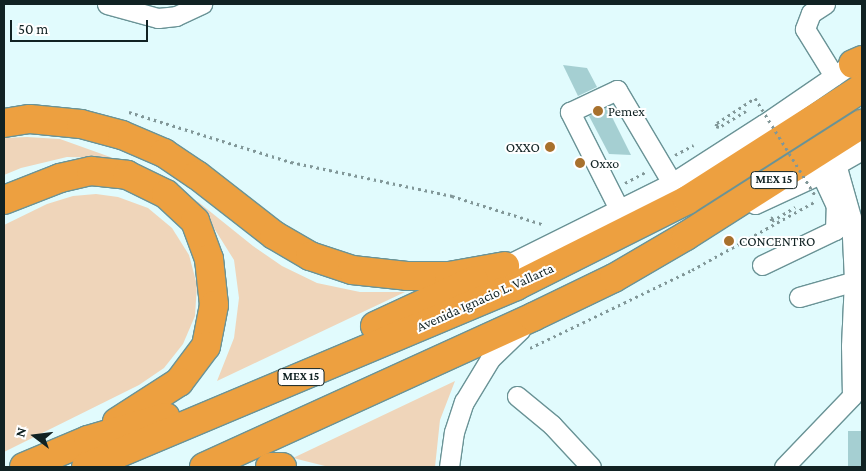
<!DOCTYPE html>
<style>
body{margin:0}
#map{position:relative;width:866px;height:471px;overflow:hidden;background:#e1fbfd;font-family:"Crimson Pro",serif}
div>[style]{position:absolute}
.green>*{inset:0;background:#efd5ba}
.building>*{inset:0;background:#a5cfd2;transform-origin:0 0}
.path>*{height:3px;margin-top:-1.5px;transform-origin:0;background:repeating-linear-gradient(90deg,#819798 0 2.5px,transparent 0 6.5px)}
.roads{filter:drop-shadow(1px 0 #6a9396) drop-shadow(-1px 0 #6a9396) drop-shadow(0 1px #6a9396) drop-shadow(0 -1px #6a9396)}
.minor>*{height:19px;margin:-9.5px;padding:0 9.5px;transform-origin:9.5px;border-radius:9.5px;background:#fff}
.highway>*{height:28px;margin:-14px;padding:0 14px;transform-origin:14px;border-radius:14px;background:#eda040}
.path-bridge>*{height:3px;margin-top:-1.5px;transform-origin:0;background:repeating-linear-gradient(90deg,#819798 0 2.5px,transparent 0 6.5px)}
.dots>*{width:14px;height:14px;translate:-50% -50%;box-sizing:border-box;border:2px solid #fff;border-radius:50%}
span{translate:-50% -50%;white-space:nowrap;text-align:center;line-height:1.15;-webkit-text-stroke:4px #fff;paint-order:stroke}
.shield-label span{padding:1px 4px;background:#fff;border:1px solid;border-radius:4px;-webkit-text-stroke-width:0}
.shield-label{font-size:12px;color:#112223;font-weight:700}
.poi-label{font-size:14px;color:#112223}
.left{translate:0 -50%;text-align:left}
.right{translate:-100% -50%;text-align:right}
.street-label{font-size:14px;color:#112223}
.frame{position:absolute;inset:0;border:5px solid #112223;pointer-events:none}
.north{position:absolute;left:10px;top:411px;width:50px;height:50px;-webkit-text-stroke:4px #fff;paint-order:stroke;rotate:285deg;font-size:14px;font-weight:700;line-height:20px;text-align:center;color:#112223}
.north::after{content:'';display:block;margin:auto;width:18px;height:22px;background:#112223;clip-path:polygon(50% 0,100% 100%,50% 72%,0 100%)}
.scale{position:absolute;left:10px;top:20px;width:138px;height:22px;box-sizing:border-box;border:2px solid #112223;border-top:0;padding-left:6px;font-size:15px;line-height:18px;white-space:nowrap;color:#112223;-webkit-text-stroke:4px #fff;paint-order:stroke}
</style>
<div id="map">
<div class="green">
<i style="clip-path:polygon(27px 137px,60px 139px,113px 158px,67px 157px,21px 168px,4px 175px,4px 138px)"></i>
<i style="clip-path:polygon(96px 194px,118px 197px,148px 208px,172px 228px,189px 255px,197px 285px,195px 316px,183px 344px,164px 368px,139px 385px,4px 452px,4px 225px,47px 204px,73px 196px)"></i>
<i style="clip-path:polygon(197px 201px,253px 246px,282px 266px,317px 283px,360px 292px,405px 292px,217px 381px,234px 338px,239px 298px,234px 260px)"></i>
<i style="clip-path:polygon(455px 381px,440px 420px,435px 467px,329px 467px,293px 458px)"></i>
</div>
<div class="building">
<i style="clip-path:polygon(563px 65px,587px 68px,597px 87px,578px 96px)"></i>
<i style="clip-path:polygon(607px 107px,631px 155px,609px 154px,589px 116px)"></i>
<i style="left:848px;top:431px;width:14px;height:36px"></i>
</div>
<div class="path">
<i style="left:746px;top:111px;width:31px;rotate:149deg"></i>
<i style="left:719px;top:127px;width:3px;rotate:-162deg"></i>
<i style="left:716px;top:126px;width:3px;rotate:-72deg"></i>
<i style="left:717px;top:123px;width:45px;rotate:-33.3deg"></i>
<i style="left:129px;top:112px;width:170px;rotate:17.2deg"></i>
<i style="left:291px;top:162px;width:165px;rotate:11.9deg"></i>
<i style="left:452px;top:196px;width:97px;rotate:17.3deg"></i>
<i style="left:675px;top:155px;width:21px;rotate:-28deg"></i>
<i style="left:625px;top:183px;width:24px;rotate:-28deg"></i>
<i style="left:773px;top:217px;width:2px;rotate:153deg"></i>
<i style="left:771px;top:218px;width:3px;rotate:72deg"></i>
<i style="left:772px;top:221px;width:27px;rotate:-31deg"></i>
<i style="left:530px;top:348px;width:180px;rotate:-25.7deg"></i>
<i style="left:692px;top:270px;width:142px;rotate:-29.1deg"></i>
</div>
<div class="roads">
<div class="minor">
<i style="left:107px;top:4px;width:53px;rotate:15.4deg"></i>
<i style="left:158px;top:18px;width:18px;rotate:-6deg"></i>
<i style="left:176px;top:16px;width:29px;rotate:-25deg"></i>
<i style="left:825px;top:4px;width:17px;rotate:147deg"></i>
<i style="left:811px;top:13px;width:17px;rotate:111deg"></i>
<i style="left:805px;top:29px;width:55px;rotate:58.3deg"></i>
<i style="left:755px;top:204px;width:69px;rotate:-24.7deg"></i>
<i style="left:818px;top:175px;width:51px;rotate:-29.6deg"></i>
<i style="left:619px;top:209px;width:109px;rotate:-116.8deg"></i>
<i style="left:570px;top:112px;width:52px;rotate:-25.1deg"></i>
<i style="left:617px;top:90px;width:108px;rotate:59.4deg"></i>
<i style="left:672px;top:183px;width:12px;rotate:48deg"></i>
<i style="left:762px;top:265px;width:81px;rotate:-25.6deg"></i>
<i style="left:835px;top:230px;width:24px;rotate:-88deg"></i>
<i style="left:836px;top:206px;width:35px;rotate:-115deg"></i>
<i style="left:505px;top:266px;width:186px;rotate:-26.4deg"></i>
<i style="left:672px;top:183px;width:109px;rotate:-32.7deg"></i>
<i style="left:764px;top:124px;width:119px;rotate:-34.4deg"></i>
<i style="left:799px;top:297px;width:66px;rotate:-15.9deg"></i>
<i style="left:517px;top:396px;width:45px;rotate:39.6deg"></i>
<i style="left:552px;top:425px;width:57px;rotate:47.1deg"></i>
<i style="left:449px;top:467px;width:35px;rotate:-82deg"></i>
<i style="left:454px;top:432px;width:32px;rotate:-72deg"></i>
<i style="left:464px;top:402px;width:50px;rotate:-58.8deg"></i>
<i style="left:490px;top:359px;width:43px;rotate:-44.1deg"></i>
<i style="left:784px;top:467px;width:98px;rotate:-46.2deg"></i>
<i style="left:852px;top:396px;width:50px;rotate:-91.1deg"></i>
<i style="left:851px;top:346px;width:66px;rotate:-87.4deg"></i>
<i style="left:854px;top:280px;width:63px;rotate:-92.7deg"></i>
<i style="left:851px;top:217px;width:55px;rotate:-105.8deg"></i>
</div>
<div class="highway">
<i style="left:853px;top:64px;width:10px;rotate:-24deg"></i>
<i style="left:4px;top:123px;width:26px;rotate:-9deg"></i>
<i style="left:30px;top:119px;width:51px;rotate:5.6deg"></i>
<i style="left:81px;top:124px;width:42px;rotate:15deg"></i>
<i style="left:122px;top:135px;width:46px;rotate:23.2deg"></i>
<i style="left:164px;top:153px;width:40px;rotate:34deg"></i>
<i style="left:197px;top:175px;width:98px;rotate:37.9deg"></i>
<i style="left:274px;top:235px;width:42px;rotate:30.3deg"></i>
<i style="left:310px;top:256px;width:44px;rotate:18.4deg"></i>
<i style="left:352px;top:270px;width:55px;rotate:6.2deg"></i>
<i style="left:407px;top:276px;width:42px"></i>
<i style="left:449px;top:276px;width:57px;rotate:-10.1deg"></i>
<i style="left:4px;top:200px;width:60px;rotate:-21.4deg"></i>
<i style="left:60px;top:178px;width:32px;rotate:-13deg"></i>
<i style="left:91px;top:171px;width:36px;rotate:6deg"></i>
<i style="left:127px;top:175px;width:43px;rotate:26deg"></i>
<i style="left:166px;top:194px;width:40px;rotate:43deg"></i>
<i style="left:195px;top:221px;width:40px;rotate:69.8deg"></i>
<i style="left:209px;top:259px;width:46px;rotate:83.8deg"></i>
<i style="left:214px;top:305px;width:42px;rotate:101deg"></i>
<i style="left:206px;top:346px;width:45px;rotate:126.9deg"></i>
<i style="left:179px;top:382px;width:74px;rotate:147.2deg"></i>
<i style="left:375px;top:326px;width:109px;rotate:-24.9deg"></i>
<i style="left:24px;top:467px;width:69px;rotate:-22.9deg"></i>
<i style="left:88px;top:440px;width:81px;rotate:-16.4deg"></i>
<i style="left:86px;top:467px;width:467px;rotate:-22.8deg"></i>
<i style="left:516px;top:286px;width:191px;rotate:-26.7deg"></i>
<i style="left:687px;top:200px;width:208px;rotate:-32.6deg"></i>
<i style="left:204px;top:467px;width:362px;rotate:-24.5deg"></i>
<i style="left:533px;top:317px;width:90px;rotate:-25.7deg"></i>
<i style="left:614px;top:278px;width:83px;rotate:-30.3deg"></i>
<i style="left:686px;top:236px;width:209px;rotate:-32.5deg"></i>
<i style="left:270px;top:467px;width:12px"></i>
</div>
</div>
<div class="path-bridge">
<i style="left:755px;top:98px;width:114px;rotate:58.3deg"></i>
</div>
<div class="dots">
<i style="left:598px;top:111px;background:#a8712d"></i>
<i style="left:550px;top:147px;background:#a8712d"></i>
<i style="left:580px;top:163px;background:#a8712d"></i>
<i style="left:729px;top:241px;background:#a8712d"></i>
</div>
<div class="shield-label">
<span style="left:774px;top:180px">MEX 15</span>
<span style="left:301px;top:377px">MEX 15</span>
</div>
<div class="poi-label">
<span class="left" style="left:608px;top:111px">Pemex</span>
<span class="right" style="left:540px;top:147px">OXXO</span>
<span class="left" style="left:590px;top:163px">Oxxo</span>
<span class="left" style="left:739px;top:241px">CONCENTRO</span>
</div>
<div class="street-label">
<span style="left:485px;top:297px;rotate:-24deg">Avenida Ignacio L. Vallarta</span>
</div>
<div class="frame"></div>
<div class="north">N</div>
<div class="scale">50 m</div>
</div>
